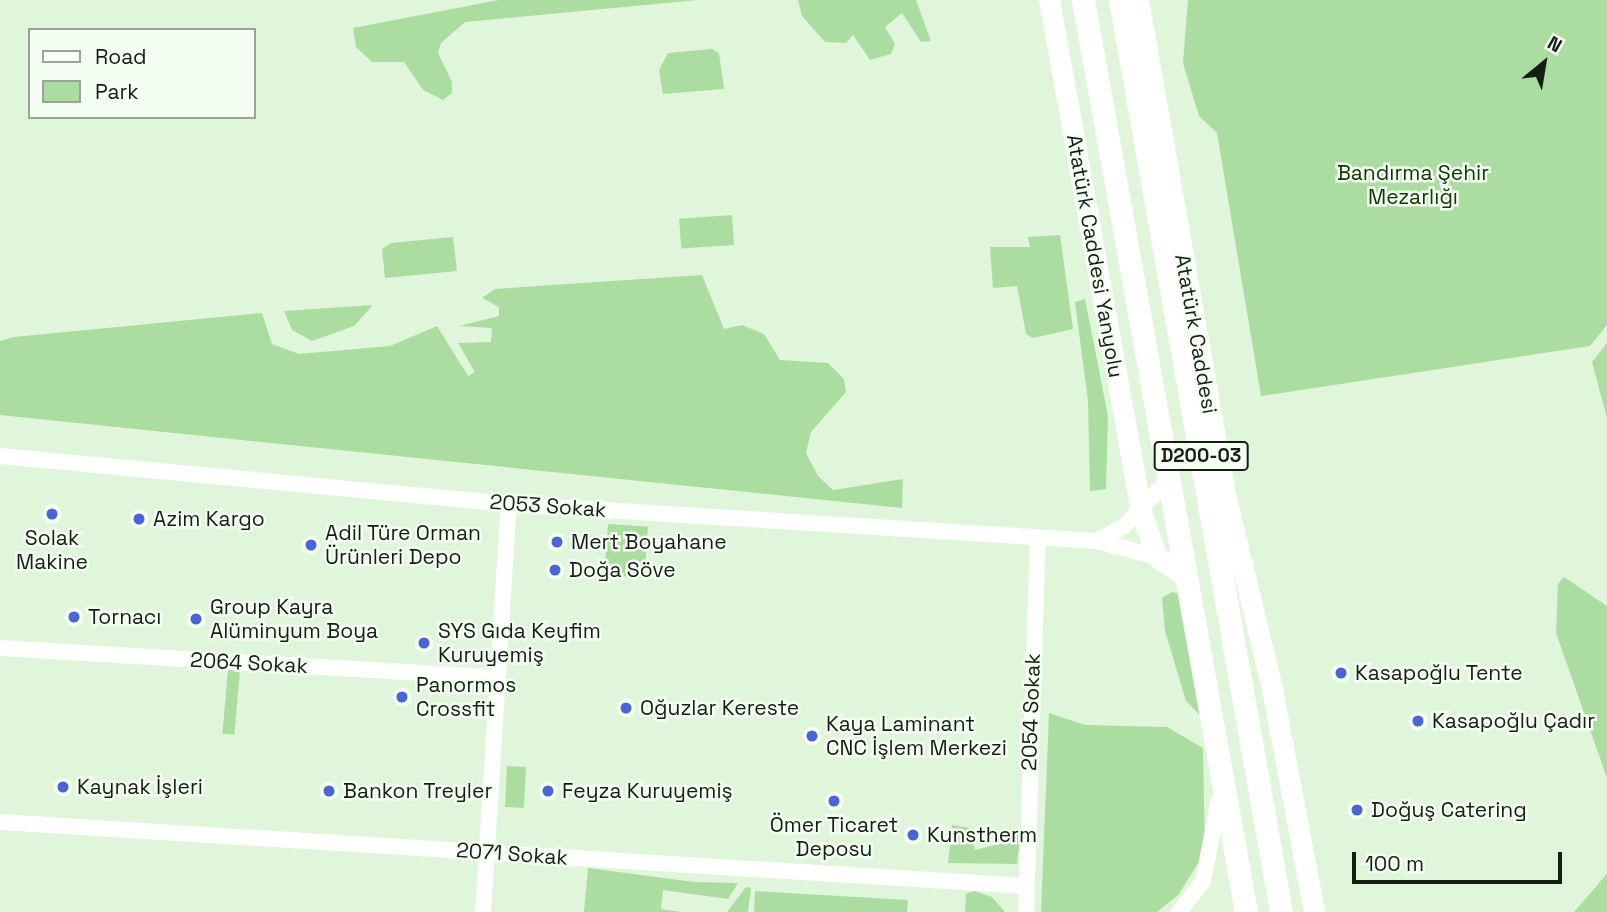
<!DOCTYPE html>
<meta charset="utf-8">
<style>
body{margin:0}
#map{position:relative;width:1607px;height:912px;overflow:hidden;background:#dff6da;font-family:"Space Grotesk",sans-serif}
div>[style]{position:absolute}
.green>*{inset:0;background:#acdda0;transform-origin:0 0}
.minor>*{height:16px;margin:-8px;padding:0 8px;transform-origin:8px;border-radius:8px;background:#fff}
.major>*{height:21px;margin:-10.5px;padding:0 10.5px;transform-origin:10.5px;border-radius:10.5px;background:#fff}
.highway>*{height:23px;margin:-11.5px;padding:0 11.5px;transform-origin:11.5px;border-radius:11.5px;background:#fff}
.dots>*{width:19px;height:19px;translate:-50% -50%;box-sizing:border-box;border:4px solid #f5fef3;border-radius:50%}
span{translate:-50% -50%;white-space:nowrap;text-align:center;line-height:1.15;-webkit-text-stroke:5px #f5fef3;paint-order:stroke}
.shield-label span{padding:2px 5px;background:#f5fef3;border:2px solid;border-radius:5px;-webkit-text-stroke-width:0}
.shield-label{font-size:19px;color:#161e14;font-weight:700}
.park-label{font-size:21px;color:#0d3800}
.street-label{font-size:21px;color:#161e14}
.poi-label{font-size:21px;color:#161e14}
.left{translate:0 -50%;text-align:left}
.legend{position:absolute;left:28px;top:28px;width:228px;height:91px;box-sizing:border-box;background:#f5fef3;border:2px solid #9ca49a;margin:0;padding:9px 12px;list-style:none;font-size:21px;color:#161e14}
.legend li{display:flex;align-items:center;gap:14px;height:35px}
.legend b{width:35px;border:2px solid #9ca49a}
.north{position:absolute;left:1509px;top:28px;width:70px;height:70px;-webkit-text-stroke:5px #f5fef3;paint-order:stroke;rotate:30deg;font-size:19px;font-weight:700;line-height:28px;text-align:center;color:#161e14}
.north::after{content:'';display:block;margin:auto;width:24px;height:32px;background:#161e14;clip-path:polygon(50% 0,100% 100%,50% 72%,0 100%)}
.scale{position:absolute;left:1352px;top:852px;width:210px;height:32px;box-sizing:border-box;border:4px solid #161e14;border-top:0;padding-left:9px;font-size:21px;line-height:24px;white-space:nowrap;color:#161e14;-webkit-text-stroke:5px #f5fef3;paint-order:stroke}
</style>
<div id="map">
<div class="green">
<i style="clip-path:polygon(499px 0,698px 0,465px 22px,441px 43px,438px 53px,452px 82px,452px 93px,443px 100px,423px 90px,404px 62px,372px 62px,356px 47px,353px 28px)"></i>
<i style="clip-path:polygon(798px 0,916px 0,931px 41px,921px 42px,902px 13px,885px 27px,895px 44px,891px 54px,870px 60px,853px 35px,846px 43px,825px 42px,802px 16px)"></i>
<i style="clip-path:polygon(1188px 0,1607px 0,1607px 325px,1590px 346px,1261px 396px,1217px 133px,1199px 116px,1183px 63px)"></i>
<i style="clip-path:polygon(712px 49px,719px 53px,724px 89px,663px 94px,659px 70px,668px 53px)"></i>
<i style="left:732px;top:215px;width:30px;height:53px;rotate:86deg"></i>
<i style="clip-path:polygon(1060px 235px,1073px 329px,1033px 338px,1026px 334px,1017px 286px,993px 288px,990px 247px,1030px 247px,1028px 237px)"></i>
<i style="clip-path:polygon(453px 237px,457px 271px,385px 278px,382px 249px,391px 243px)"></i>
<i style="clip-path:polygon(702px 275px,724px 329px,742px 325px,764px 334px,780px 360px,828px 363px,844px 379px,846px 392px,811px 432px,806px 453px,818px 476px,833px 490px,903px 479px,902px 508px,0 415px,0 341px,14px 337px,262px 313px,272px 344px,299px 354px,390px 346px,437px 326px,468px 376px,475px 372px,458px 343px,491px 342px,492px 328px,459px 326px,499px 316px,499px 307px,482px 298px,495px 289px)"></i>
<i style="clip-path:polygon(1085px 299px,1108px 416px,1106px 489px,1090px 491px,1088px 401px,1075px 302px)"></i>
<i style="clip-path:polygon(373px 305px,354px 326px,312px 341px,292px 330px,284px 311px)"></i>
<i style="clip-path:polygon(1607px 343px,1607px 418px,1592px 362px)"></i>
<i style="left:608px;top:524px;width:40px;height:51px;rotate:4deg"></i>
<i style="clip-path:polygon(1564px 577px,1607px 606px,1607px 778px,1556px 633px,1558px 584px)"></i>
<i style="clip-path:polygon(1172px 592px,1179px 594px,1200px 715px,1186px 701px,1165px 631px,1162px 598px)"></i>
<i style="left:228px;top:670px;width:12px;height:64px;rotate:5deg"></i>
<i style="clip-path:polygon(1049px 713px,1085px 725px,1167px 727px,1203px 748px,1205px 852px,1179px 894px,1157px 912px,1041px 912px)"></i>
<i style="left:507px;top:766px;width:19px;height:41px;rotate:3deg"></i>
<i style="clip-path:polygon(952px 825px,969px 828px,975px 850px,1007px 842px,1009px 829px,1021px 831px,1017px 864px,948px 863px)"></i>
<i style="clip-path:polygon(588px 868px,694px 882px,738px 883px,728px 899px,663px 890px,661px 909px,681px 912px,584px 912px)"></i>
<i style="clip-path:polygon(1607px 872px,1607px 912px,1574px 912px,1606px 875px)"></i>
<i style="clip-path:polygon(746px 887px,751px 888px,748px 912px,727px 912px)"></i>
<i style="clip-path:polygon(755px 891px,908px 900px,907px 912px,754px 912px)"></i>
<i style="clip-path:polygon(974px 891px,992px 897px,1005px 912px,965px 912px,966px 894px)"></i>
</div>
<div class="minor">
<i style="left:0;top:456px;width:511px;rotate:5.39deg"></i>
<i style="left:509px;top:504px;width:589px;rotate:3.6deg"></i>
<i style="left:1097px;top:541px;width:62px;rotate:14.9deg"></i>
<i style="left:1097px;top:541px;width:31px;rotate:-29deg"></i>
<i style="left:1124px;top:526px;width:65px;rotate:-46.2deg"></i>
<i style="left:0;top:648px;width:499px;rotate:3.4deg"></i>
<i style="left:0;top:822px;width:1027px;rotate:3.57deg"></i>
<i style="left:483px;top:912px;width:409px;rotate:-86.4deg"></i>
<i style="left:1026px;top:912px;width:373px;rotate:-88.2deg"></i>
<i style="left:1179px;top:912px;width:39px;rotate:-52deg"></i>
<i style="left:1203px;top:881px;width:83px;rotate:-78.8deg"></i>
</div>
<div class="major">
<i style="left:1049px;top:0;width:520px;rotate:79.81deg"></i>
<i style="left:1141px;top:512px;width:48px;rotate:70.4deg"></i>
<i style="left:1157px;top:557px;width:37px;rotate:35deg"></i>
<i style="left:1138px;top:0;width:497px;rotate:80deg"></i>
<i style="left:1224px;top:490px;width:205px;rotate:76.4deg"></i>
<i style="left:1272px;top:689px;width:227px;rotate:79.3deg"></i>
</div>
<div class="highway">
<i style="left:1083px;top:0;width:926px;rotate:79.87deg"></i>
<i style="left:1120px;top:0;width:926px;rotate:79.99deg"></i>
</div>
<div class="dots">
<i style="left:52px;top:514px;background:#4964d7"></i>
<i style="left:139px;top:519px;background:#4964d7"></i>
<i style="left:557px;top:542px;background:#4964d7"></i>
<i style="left:311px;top:545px;background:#4964d7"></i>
<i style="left:555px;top:570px;background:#4964d7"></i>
<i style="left:74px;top:617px;background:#4964d7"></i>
<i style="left:196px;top:619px;background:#4964d7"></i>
<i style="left:424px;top:643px;background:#4964d7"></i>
<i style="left:1341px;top:673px;background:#4964d7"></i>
<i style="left:402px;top:697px;background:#4964d7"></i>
<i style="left:626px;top:708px;background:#4964d7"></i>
<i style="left:1418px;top:721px;background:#4964d7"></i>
<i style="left:812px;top:736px;background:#4964d7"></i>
<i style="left:63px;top:787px;background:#4964d7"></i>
<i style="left:329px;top:791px;background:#4964d7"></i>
<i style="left:548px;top:791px;background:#4964d7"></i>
<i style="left:834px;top:801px;background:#4964d7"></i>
<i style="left:1357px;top:810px;background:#4964d7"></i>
<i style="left:913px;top:835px;background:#4964d7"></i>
</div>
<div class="shield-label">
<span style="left:1201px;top:456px">D200-03</span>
</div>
<div class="park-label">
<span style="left:1413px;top:185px">Bandırma Şehir<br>Mezarlığı</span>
</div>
<div class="street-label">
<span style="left:1095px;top:256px;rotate:80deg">Atatürk Caddesi Yanyolu</span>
<span style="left:1196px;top:334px;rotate:80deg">Atatürk Caddesi</span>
<span style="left:548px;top:506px;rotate:4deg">2053 Sokak</span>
<span style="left:249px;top:663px;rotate:3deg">2064 Sokak</span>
<span style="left:1031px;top:712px;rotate:-88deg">2054 Sokak</span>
<span style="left:512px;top:854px;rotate:4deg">2071 Sokak</span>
</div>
<div class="poi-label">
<span class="left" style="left:153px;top:519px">Azim Kargo</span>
<span class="left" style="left:325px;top:545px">Adil Türe Orman<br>Ürünleri Depo</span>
<span style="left:52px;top:550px">Solak<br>Makine</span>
<span class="left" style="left:571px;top:542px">Mert Boyahane</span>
<span class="left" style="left:569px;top:570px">Doğa Söve</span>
<span class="left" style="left:210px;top:619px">Group Kayra<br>Alüminyum Boya</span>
<span class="left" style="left:88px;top:617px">Tornacı</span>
<span class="left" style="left:438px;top:643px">SYS Gıda Keyfim<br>Kuruyemiş</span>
<span class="left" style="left:1355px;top:673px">Kasapoğlu Tente</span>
<span class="left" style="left:416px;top:697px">Panormos<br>Crossfit</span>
<span class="left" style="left:640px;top:708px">Oğuzlar Kereste</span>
<span class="left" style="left:1432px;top:721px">Kasapoğlu Çadır</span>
<span class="left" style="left:826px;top:736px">Kaya Laminant<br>CNC İşlem Merkezi</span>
<span class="left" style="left:77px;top:787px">Kaynak İşleri</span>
<span class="left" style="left:343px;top:791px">Bankon Treyler</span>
<span class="left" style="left:562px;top:791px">Feyza Kuruyemiş</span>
<span class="left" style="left:1371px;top:810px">Doğuş Catering</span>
<span style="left:834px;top:837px">Ömer Ticaret<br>Deposu</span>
<span class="left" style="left:927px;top:835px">Kunstherm</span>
</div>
<ul class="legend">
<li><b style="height:9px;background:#fff"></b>Road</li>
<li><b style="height:19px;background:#acdda0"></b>Park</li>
</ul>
<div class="north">N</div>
<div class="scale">100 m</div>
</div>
